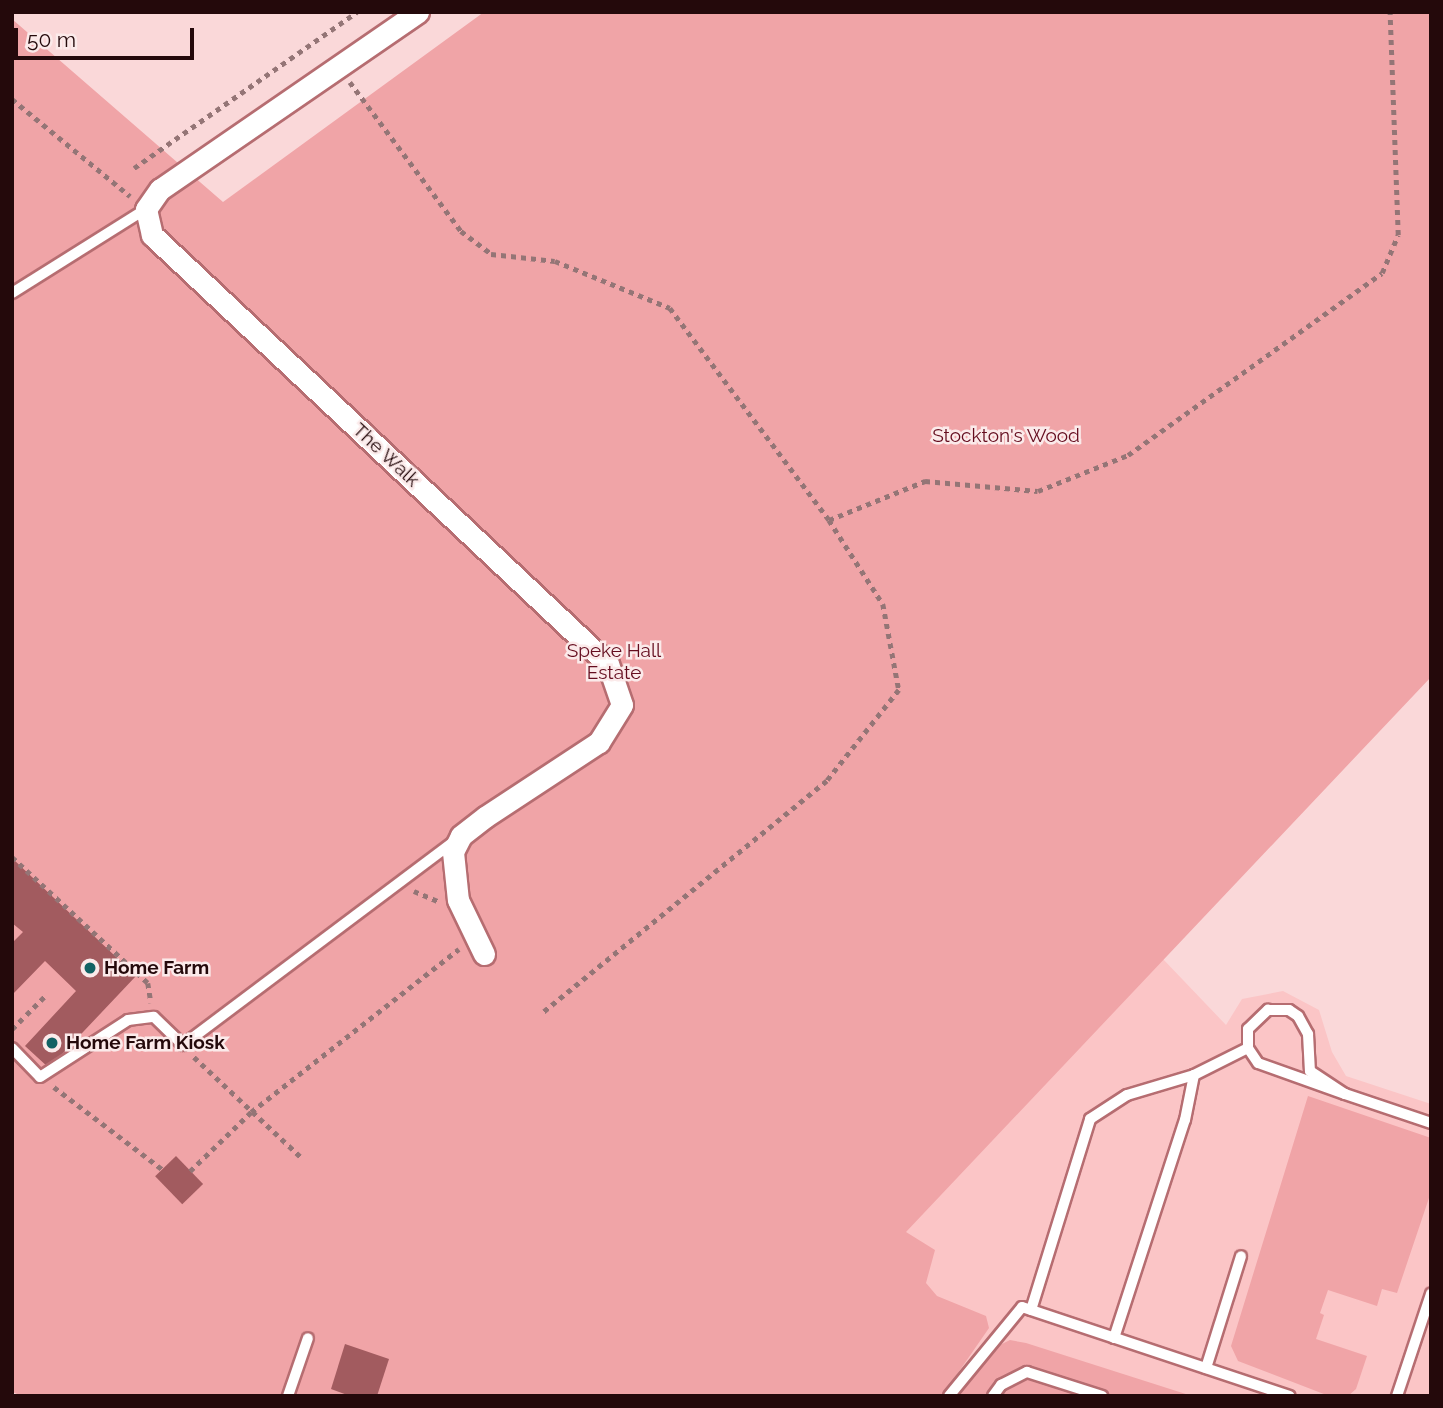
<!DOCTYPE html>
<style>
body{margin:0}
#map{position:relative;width:1443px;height:1408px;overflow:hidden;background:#fad8d9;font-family:Raleway,sans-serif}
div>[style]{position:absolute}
.built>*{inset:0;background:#fbc5c6}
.green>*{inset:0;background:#f0a4a7}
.building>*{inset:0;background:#a25b5f;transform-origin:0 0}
.path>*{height:4.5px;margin-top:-2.25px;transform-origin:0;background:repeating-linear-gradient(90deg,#947576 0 5px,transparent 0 10px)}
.roads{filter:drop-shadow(2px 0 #b66d71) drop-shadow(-2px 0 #b66d71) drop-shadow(0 2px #b66d71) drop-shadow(0 -2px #b66d71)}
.lane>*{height:10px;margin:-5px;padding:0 5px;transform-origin:5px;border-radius:5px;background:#fff}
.street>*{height:21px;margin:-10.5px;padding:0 10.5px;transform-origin:10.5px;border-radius:10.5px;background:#fff}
.dots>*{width:19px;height:19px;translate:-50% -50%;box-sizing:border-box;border:4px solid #fbeaea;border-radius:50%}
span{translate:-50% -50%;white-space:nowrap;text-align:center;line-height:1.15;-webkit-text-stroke:5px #fbeaea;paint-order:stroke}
.park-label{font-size:19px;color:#640c1e}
.street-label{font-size:19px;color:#24090b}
.poi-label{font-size:19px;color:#24090b;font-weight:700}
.left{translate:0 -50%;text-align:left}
.frame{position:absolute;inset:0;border:14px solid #24090b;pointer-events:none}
.scale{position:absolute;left:14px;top:28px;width:180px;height:32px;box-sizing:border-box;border:4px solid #24090b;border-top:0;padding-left:9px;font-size:21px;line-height:24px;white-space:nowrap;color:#24090b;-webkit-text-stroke:5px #fbeaea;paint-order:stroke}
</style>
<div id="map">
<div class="built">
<i style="clip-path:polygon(1162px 958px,1226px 1025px,1242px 999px,1283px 991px,1319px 1010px,1332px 1052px,1346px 1076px,1431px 1104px,1431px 1396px,750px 1396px)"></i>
</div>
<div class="green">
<i style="clip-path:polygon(484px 12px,1431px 12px,1431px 677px,906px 1232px,935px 1250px,926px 1283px,937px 1296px,986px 1316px,989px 1328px,942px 1396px,22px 1396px,12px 1392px,12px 19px,223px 202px)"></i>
<i style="clip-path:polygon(1308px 1096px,1431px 1138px,1431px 1192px,1397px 1293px,1382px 1289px,1377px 1306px,1328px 1290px,1320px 1313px,1324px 1315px,1316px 1339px,1367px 1356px,1356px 1389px,1348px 1396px,1329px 1396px,1238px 1361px,1231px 1346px)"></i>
<i style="clip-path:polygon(1010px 1340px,1026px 1343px,1192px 1396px,957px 1396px,996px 1347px)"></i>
</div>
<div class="building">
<i style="clip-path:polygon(12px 858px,136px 976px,49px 1068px,25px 1046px,76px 991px,45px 961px,12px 995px,12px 943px,23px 932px,12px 923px)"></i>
<i style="left:176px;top:1156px;width:39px;height:29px;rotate:46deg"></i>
<i style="clip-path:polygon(345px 1344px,389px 1359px,377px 1396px,350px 1396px,331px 1389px)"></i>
</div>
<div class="path">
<i style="left:350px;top:82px;width:186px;rotate:53.3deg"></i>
<i style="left:461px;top:231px;width:38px;rotate:37deg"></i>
<i style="left:491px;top:254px;width:64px;rotate:6.2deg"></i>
<i style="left:555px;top:261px;width:124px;rotate:22.2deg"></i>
<i style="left:670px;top:308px;width:265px;rotate:53.1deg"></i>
<i style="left:829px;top:520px;width:100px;rotate:57.3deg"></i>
<i style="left:883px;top:604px;width:87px;rotate:79.5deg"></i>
<i style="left:899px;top:690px;width:116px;rotate:128.4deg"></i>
<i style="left:827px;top:781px;width:367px;rotate:140.8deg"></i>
<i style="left:12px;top:99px;width:153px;rotate:39.4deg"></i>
<i style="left:134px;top:168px;width:272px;rotate:-35deg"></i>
<i style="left:829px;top:520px;width:104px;rotate:-22.1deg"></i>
<i style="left:925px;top:481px;width:113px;rotate:5.1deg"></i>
<i style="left:1038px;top:491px;width:97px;rotate:-21.8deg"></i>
<i style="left:1128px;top:455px;width:312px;rotate:-35.6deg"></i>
<i style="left:1382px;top:273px;width:41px;rotate:-67.2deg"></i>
<i style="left:1398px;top:235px;width:223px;rotate:-92.1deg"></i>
<i style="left:12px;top:857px;width:185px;rotate:42.8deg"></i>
<i style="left:148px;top:983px;width:20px;rotate:81deg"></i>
<i style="left:414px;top:891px;width:26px;rotate:23deg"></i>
<i style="left:12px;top:1029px;width:49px;rotate:-45deg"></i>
<i style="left:194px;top:1057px;width:146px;rotate:43.1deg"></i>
<i style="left:54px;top:1087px;width:136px;rotate:37.2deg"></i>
<i style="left:190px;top:1171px;width:85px;rotate:-44deg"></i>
<i style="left:251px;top:1112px;width:264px;rotate:-38.1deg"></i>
</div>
<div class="roads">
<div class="lane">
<i style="left:12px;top:293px;width:158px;rotate:-32.1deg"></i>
<i style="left:1268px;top:1010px;width:21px"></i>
<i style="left:1289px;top:1010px;width:11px;rotate:34deg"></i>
<i style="left:1298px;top:1016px;width:21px;rotate:61deg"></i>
<i style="left:1308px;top:1034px;width:37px;rotate:87deg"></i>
<i style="left:1310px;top:1071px;width:42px;rotate:33.3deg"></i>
<i style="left:1345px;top:1094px;width:92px;rotate:-160.4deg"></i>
<i style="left:1258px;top:1063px;width:18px;rotate:-124deg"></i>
<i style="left:1248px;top:1048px;width:19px;rotate:-90deg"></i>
<i style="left:1248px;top:1029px;width:28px;rotate:-44deg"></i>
<i style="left:12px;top:1048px;width:40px;rotate:46deg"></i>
<i style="left:40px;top:1077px;width:105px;rotate:-32.9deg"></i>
<i style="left:128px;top:1020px;width:26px;rotate:-7deg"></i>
<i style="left:154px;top:1017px;width:40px;rotate:44deg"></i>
<i style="left:183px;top:1045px;width:338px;rotate:-36.9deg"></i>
<i style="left:1345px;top:1094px;width:91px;rotate:18.6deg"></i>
<i style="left:1031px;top:1310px;width:200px;rotate:-72.8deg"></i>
<i style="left:1090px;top:1119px;width:44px;rotate:-33deg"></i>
<i style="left:1127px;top:1095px;width:70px;rotate:-16.6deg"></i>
<i style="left:1194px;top:1075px;width:60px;rotate:-26.6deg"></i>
<i style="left:1114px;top:1338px;width:229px;rotate:-72deg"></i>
<i style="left:1185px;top:1120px;width:46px;rotate:-78.7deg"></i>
<i style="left:1206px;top:1368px;width:117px;rotate:-72.6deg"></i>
<i style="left:288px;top:1396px;width:61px;rotate:-71deg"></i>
<i style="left:949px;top:1396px;width:115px;rotate:-50.6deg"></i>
<i style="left:1022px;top:1307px;width:282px;rotate:18.4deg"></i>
<i style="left:993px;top:1396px;width:14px;rotate:-54deg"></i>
<i style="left:1001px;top:1385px;width:29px;rotate:-27deg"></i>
<i style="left:1027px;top:1372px;width:79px;rotate:17.7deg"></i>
<i style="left:1397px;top:1396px;width:108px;rotate:-71.6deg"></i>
</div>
<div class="street">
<i style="left:418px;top:12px;width:313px;rotate:145.5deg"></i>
<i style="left:160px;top:189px;width:24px;rotate:125deg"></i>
<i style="left:146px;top:209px;width:27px;rotate:77deg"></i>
<i style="left:152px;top:235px;width:626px;rotate:43.25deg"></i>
<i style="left:608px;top:664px;width:43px;rotate:71.1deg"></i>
<i style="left:622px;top:705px;width:44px;rotate:121.9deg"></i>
<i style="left:599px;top:742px;width:136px;rotate:146.7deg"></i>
<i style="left:485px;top:817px;width:31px;rotate:142deg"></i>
<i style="left:461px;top:836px;width:18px;rotate:117deg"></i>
<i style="left:453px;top:852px;width:48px;rotate:84.1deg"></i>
<i style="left:458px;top:900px;width:60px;rotate:64.3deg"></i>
</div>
</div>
<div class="dots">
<i style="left:90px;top:968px;background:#126264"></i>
<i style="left:52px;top:1043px;background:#126264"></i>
</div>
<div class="park-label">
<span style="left:1006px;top:436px">Stockton's Wood</span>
<span style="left:614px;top:662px">Speke Hall<br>Estate</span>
</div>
<div class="street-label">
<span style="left:386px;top:455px;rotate:43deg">The Walk</span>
</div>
<div class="poi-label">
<span class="left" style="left:104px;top:968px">Home Farm</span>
<span class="left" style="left:66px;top:1043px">Home Farm Kiosk</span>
</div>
<div class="frame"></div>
<div class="scale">50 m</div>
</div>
